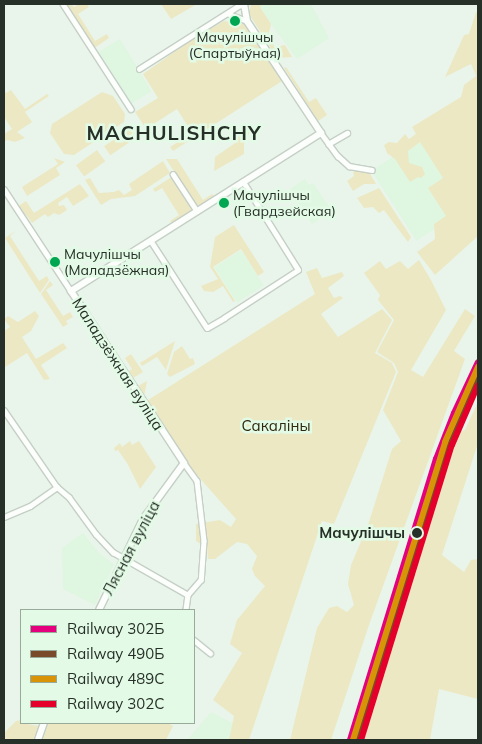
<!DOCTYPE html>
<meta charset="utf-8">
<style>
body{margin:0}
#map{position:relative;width:482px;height:744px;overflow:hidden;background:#e9f5ea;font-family:Mulish,sans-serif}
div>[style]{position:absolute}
.built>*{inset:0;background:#dff6e1;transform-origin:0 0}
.green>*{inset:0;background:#ece8c4;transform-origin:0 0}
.roads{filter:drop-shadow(1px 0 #c5cfc6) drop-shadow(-1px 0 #c5cfc6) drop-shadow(0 1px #c5cfc6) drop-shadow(0 -1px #c5cfc6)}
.street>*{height:4.5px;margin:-2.25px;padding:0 2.25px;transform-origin:2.25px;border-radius:2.25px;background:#fcfefc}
.secondary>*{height:6px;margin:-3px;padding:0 3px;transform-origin:3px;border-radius:3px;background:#fcfefc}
.rail-1>*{height:6px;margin:-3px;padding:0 3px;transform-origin:3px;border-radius:3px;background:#e5007d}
.rail-2>*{height:6px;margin:-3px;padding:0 3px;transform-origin:3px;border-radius:3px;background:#7a4b2a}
.rail-3>*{height:6px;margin:-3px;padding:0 3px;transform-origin:3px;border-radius:3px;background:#d89406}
.rail-4>*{height:6px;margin:-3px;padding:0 3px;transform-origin:3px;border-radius:3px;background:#e4002b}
.dots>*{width:14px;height:14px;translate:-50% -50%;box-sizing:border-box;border:2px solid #e3fbe6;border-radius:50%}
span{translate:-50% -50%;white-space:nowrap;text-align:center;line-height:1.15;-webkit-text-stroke:5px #e3fbe6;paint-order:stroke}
.bus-label{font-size:14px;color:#273028}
.left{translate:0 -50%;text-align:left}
.street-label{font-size:15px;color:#273028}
.park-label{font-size:15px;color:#31290d}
.stop-label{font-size:15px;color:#273028;font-weight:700}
.right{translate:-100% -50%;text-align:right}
.district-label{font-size:20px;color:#273028;font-weight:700;letter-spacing:1px}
.frame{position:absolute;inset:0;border:5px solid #273028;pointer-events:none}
.legend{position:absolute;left:20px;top:609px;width:175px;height:115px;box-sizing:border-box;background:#e3fbe6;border:1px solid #98aa9a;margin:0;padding:6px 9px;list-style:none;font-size:15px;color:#273028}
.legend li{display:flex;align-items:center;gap:10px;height:25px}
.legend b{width:25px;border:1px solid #98aa9a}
</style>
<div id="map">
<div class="built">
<i style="clip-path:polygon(262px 4px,311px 4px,329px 38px,297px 59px,271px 24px,260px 7px)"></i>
<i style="left:120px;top:39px;width:61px;height:27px;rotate:59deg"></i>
<i style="left:425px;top:136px;width:83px;height:64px;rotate:57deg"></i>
<i style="clip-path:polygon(305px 179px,309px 185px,313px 183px,332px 211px,312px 224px,290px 189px)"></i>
<i style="left:241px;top:250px;width:42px;height:32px;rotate:57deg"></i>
<i style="clip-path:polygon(83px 533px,100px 554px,114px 564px,95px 605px,63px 589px,62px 548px)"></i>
<i style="clip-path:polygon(211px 712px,240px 727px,238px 740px,187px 740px)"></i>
</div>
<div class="green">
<i style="clip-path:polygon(64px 4px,71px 4px,74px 7px,79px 4px,87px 4px,89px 7px,78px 14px,95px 41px,107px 34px,109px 38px,93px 49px)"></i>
<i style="clip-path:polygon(161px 4px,197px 4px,171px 19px)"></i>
<i style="clip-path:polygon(251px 4px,262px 4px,260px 7px,271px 24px,269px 33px,275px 47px,285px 45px,292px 57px,277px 58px,249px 14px)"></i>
<i style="clip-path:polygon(476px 12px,478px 13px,478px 236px,435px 275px,417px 252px,435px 239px,434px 224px,446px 216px,428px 188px,443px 178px,420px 142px,408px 151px,409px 163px,422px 167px,425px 174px,421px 178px,418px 177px,410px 182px,395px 159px,387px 153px,384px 145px,389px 142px,397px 143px,405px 134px,409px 139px,416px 134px,412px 127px,461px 97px,464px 85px,476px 76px,471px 64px,445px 77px,464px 35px,469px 34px)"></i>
<i style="clip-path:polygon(224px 21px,247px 24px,292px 92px,290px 94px,282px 81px,173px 151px,170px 147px,192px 133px,177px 109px,146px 129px,135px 112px,158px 98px,143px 74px,194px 38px)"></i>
<i style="clip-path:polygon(286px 67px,309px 102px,316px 98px,327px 115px,318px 121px,284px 68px)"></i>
<i style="clip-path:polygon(4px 90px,6px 93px,11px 90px,25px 109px,47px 94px,49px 96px,25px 112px,32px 122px,17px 132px,25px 138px,15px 142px,7px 140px,4px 142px,4px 134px,12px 129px,4px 117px)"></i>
<i style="clip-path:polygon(102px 92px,113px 96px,125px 114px,124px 122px,74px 155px,64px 154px,50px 133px,52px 124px)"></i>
<i style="left:134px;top:126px;width:11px;height:36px;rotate:56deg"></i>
<i style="clip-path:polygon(254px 127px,244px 140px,244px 154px,214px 171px,215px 157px,238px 141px,234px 134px)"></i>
<i style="left:97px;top:150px;width:14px;height:26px;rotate:54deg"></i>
<i style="clip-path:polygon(54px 158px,65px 162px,56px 168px,60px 175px,27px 196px,22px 187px,58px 164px)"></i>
<i style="clip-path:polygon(166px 159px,177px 159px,203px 200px,212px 194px,214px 196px,197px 207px)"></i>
<i style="clip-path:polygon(163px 161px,170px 173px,135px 196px,111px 199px,101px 205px,85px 180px,90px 178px,99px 193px,114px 192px,119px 190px,124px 195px,132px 190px,129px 184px)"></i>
<i style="clip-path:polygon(355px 170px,369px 172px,376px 184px,364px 184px,353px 191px,347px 181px,354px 176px,353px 172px)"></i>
<i style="clip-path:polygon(173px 176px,194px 209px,172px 223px,170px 221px,179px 215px,162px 188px,155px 192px,153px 189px)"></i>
<i style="clip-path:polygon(80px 184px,89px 196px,73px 206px,67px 197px,58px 203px,59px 206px,64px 205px,67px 210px,59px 215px,54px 213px,48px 217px,45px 214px,32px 223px,26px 215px,23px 216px,17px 207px,26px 201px,34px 213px)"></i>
<i style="clip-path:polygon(379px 188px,411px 237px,408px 242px,384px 210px,379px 213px,373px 207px,364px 208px,357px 198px)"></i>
<i style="clip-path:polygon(234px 225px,264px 272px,258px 276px,241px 249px,213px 267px,235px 301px,233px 302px,223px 286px,213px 292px,204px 291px,201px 286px,218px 279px,210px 267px,215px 237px)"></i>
<i style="clip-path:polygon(17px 230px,10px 236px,39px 281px,47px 276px,49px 280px,40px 293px,5px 238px)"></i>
<i style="clip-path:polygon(419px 260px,431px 280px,446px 310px,411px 370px,423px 377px,465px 309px,475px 316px,454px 351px,465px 359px,369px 625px,331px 740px,290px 740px,317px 628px,329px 608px,337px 606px,347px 612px,354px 605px,348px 584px,351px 565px,368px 525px,392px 449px,401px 441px,383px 410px,398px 372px,394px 363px,377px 352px,394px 320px,378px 300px,380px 295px,364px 273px,380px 261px,386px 269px,400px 261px,408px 269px)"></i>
<i style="clip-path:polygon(317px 268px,322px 278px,342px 272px,344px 276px,328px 288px,334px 298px,340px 296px,343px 298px,321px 314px,338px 337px,382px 309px,392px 320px,375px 353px,392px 363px,396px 372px,334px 524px,322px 521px,249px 740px,229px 740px,234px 716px,213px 700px,242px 653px,230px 644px,237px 620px,265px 586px,255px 576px,252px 569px,257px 556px,247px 544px,237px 542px,215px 559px,208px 559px,207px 548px,196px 541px,196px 524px,220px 520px,231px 527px,236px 519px,196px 474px,145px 402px,315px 294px,306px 272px)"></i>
<i style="clip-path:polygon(50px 281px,53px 285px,46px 290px,63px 316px,70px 312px,73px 317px,66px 321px,68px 324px,63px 327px,41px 294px)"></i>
<i style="clip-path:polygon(35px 311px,39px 316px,31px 331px,22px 337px,36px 359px,63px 343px,67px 348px,41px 365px,50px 379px,44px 380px,27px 353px,5px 367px,4px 365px,4px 331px,10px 327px,4px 319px,8px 316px,18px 322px)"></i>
<i style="clip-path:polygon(175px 341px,166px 370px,157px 357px,142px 366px,140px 363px)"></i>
<i style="clip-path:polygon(182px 346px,190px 359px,193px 358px,195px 364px,170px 377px,167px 374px,174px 352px)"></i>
<i style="clip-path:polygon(131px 354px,143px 372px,133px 378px,138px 386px,147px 381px,144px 397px,127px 372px,132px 369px,125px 358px)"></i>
<i style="clip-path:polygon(478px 402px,478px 443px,442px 555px,464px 572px,471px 560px,478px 559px,478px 699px,439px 689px,430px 740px,355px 740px,394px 618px,408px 602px,401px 597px,455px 433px,465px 430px)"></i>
<i style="clip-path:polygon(130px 441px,132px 445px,139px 441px,156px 467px,140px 489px,127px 463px,118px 450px,115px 451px,114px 448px,120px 443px,122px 447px)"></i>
<i style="clip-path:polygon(21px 720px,21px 723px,39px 726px,33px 740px,4px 740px,4px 733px,16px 721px)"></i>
<i style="clip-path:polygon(47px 723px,168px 723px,173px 726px,166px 740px,40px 740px)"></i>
</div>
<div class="roads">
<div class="street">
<i style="left:63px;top:4px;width:125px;rotate:57.1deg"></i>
<i style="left:229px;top:14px;width:19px;rotate:21deg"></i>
<i style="left:139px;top:69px;width:120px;rotate:-32.4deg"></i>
<i style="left:240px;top:5px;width:4px;rotate:14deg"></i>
<i style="left:321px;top:133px;width:29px;rotate:54deg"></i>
<i style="left:338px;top:156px;width:15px;rotate:42deg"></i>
<i style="left:349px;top:166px;width:23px;rotate:10deg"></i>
<i style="left:328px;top:144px;width:22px;rotate:-30deg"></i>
<i style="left:173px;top:174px;width:44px;rotate:57deg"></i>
<i style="left:4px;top:189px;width:122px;rotate:56.7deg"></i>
<i style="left:151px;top:241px;width:103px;rotate:57.2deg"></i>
<i style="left:207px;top:328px;width:20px;rotate:-30deg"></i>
<i style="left:224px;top:318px;width:88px;rotate:-33deg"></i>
<i style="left:298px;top:270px;width:104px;rotate:-122deg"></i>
<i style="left:4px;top:410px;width:93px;rotate:55.5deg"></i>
<i style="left:57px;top:487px;width:16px;rotate:40deg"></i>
<i style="left:69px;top:497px;width:46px;rotate:53.9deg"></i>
<i style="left:96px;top:534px;width:25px;rotate:47deg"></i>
<i style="left:113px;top:552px;width:86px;rotate:29.8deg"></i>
<i style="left:184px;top:463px;width:22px;rotate:54deg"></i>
<i style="left:197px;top:481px;width:60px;rotate:83.3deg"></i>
<i style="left:204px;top:541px;width:39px;rotate:94deg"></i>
<i style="left:201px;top:580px;width:20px;rotate:131deg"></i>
<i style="left:188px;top:595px;width:15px;rotate:98deg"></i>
<i style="left:4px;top:517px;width:28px;rotate:-23deg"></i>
<i style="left:30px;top:506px;width:33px;rotate:-35deg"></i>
<i style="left:194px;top:640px;width:21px;rotate:39deg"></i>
</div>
<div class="secondary">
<i style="left:99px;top:610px;width:101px;rotate:-64.2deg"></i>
<i style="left:143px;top:519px;width:69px;rotate:-53.8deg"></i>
<i style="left:184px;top:463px;width:206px;rotate:-123.3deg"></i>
<i style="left:71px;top:291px;width:296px;rotate:-32.3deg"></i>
<i style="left:321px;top:133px;width:134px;rotate:-123.5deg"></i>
<i style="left:247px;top:21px;width:17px;rotate:-100deg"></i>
<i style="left:38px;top:740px;width:18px;rotate:-71deg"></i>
</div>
</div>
<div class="rail-1">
<i style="left:350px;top:740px;width:294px;rotate:-73deg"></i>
<i style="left:436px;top:459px;width:49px;rotate:-68.6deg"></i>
<i style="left:454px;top:413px;width:56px;rotate:-64.8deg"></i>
</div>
<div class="rail-2">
<i style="left:358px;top:740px;width:292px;rotate:-73.1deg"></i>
<i style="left:443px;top:461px;width:89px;rotate:-66.9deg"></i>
</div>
<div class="rail-3">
<i style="left:353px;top:740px;width:312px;rotate:-72.8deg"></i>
<i style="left:445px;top:442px;width:82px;rotate:-66.3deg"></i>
</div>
<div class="rail-4">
<i style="left:361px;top:740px;width:309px;rotate:-72.9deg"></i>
<i style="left:452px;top:445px;width:65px;rotate:-66.6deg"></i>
</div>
<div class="dots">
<i style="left:235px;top:21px;background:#00a651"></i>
<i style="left:224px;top:203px;background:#00a651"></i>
<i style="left:55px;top:262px;background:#00a651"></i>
<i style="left:417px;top:533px;background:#273028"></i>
</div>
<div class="bus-label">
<span style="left:235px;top:45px">Мачулішчы<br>(Спартыўная)</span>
<span class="left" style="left:233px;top:203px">Мачулішчы<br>(Гвардзейская)</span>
<span class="left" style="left:64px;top:262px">Мачулішчы<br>(Маладзёжная)</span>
</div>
<div class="street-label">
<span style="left:118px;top:364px;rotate:57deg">Маладзёжная вуліца</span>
<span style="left:131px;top:548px;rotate:-62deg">Лясная вуліца</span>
</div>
<div class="park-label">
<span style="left:276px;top:426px">Сакаліны</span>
</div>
<div class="stop-label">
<span class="right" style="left:405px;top:533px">Мачулішчы</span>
</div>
<div class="district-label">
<span style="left:174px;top:132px">MACHULISHCHY</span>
</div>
<div class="frame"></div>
<ul class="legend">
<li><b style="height:6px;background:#e5007d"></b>Railway 302Б</li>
<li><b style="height:6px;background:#7a4b2a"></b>Railway 490Б</li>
<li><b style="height:6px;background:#d89406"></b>Railway 489С</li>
<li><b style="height:6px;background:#e4002b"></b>Railway 302С</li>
</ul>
</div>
